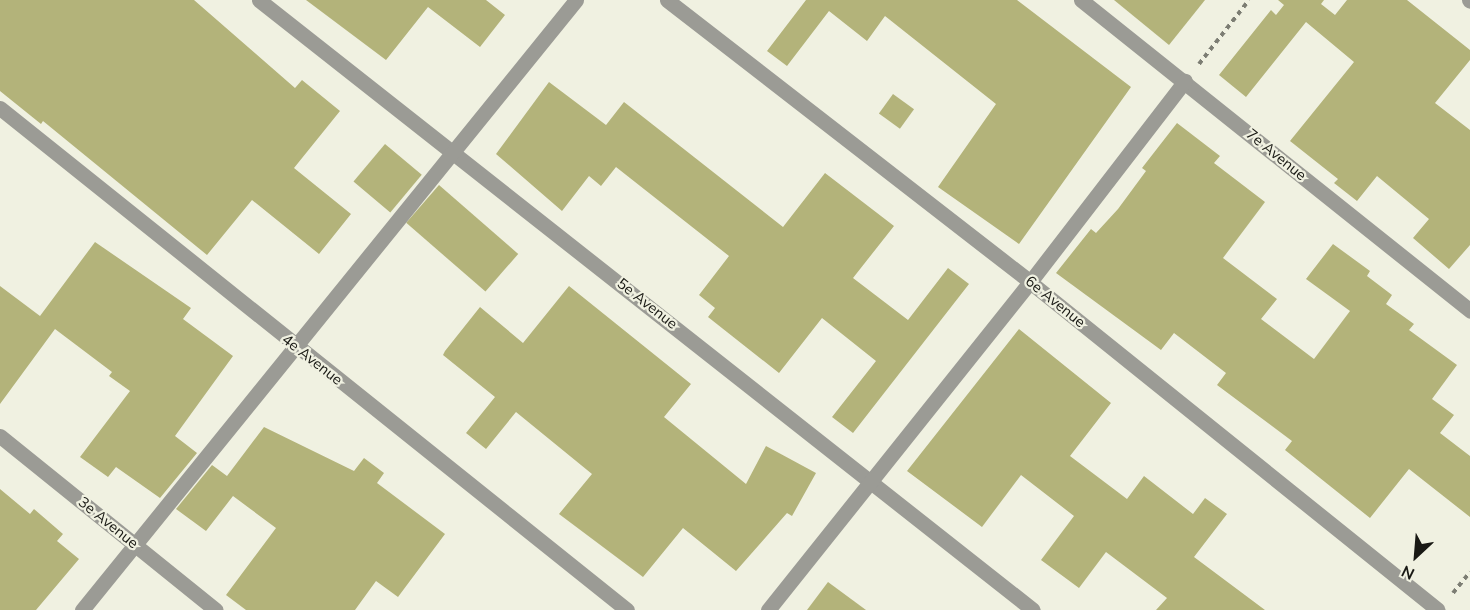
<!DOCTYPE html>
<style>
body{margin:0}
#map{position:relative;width:1470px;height:610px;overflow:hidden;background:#f0f1e1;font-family:"Nunito Sans",sans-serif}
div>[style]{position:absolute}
.building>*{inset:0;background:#b3b37a;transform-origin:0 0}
.path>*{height:4px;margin-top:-2px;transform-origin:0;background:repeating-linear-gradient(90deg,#7c7d73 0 4.5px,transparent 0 9px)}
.minor>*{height:15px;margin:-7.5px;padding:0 7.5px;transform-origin:7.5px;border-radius:7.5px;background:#9b9b95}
span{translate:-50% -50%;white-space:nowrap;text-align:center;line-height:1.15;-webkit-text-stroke:4.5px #f0f1e1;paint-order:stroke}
.street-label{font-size:15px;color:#191914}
.north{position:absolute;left:1386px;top:526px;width:60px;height:60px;-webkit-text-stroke:4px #f0f1e1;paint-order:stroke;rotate:206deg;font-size:16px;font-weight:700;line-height:24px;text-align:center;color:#191914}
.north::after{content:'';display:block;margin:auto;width:21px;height:27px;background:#191914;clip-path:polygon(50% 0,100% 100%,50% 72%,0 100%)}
</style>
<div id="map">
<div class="building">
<i style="clip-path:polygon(0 0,194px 0,295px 88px,302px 80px,340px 111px,294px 168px,351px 214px,319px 254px,252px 200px,207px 255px,43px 121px,41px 124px,0 91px)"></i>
<i style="clip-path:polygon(306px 0,486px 0,505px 15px,480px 47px,428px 7px,386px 60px)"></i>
<i style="clip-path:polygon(806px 0,1017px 0,1131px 87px,1019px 244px,938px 187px,996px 104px,885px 16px,867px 41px,829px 11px,787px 66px,767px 51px)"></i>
<i style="clip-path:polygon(1114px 0,1205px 0,1169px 45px)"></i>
<i style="clip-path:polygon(1278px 0,1324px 0,1321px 4px,1335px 15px,1347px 0,1407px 0,1470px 50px,1470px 60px,1435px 103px,1470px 130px,1470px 245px,1449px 269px,1413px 238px,1429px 219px,1377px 176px,1357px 201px,1334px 183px,1338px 179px,1290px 141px,1354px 62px,1306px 22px,1246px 97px,1219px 75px,1271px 10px,1276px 15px,1284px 5px)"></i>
<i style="clip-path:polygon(549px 82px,606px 125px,624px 102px,783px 227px,825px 173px,894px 226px,853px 278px,908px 320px,948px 268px,969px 284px,853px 433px,832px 417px,876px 361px,822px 318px,779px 373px,708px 317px,715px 308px,699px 295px,729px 256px,616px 167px,601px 186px,589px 176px,562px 211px,496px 154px)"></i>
<i style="left:893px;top:94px;width:26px;height:24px;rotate:36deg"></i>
<i style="clip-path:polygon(1177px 123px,1220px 156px,1214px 163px,1265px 202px,1223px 258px,1277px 299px,1261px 319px,1314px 359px,1350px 311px,1306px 279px,1333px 244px,1370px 271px,1367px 276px,1392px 295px,1386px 304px,1414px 324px,1409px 330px,1457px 365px,1432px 399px,1454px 415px,1440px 433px,1470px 456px,1470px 517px,1409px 469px,1370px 518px,1285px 450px,1292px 441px,1217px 385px,1226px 373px,1174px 333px,1161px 350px,1056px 273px,1091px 229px,1096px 233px,1118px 209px,1146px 171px,1142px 168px)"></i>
<i style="left:385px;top:144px;width:48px;height:49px;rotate:40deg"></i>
<i style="left:439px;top:185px;width:105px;height:50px;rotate:41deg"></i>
<i style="clip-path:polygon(95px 242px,191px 308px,183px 319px,233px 356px,175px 436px,197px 453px,160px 498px,116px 467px,108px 477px,80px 457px,130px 391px,109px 376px,112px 372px,55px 329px,0 404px,0 286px,40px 316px)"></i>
<i style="clip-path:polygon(569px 286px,691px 384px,664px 417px,746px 484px,766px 446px,816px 473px,792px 516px,787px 513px,736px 571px,683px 528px,643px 577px,559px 514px,592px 474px,516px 412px,486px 449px,466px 433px,495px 397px,443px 355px,445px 351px,480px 307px,523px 343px)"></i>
<i style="clip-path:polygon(1019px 329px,1111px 403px,1070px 456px,1127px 499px,1144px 476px,1193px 514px,1205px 498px,1227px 514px,1194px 557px,1265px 610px,1156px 610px,1167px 598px,1106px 552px,1079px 588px,1041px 560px,1074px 516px,1021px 475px,982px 527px,907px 471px)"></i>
<i style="clip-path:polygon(264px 427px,354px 471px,364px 458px,384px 473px,377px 483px,445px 534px,398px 597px,376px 581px,355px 610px,246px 610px,226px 595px,276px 528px,233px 496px,206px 531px,176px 509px,212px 465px,227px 476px)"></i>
<i style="clip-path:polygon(0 489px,30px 514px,34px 509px,63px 534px,57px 541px,79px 559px,36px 610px,0 610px)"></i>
<i style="clip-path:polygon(828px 582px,866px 610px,807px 610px)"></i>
</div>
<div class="path">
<i style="left:1199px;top:64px;width:81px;rotate:-52deg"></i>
<i style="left:1453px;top:593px;width:27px;rotate:-51deg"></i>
</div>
<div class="minor">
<i style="left:259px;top:0;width:985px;rotate:38.24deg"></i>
<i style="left:667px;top:0;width:460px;rotate:37.8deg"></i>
<i style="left:1030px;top:282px;width:523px;rotate:38.8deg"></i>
<i style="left:1081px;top:0;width:498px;rotate:38.6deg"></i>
<i style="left:1469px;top:0;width:1px;rotate:45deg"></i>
<i style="left:0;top:108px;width:803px;rotate:38.68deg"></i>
<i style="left:0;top:436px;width:277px;rotate:38.9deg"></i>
<i style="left:82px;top:610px;width:785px;rotate:-51deg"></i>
<i style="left:768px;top:610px;width:420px;rotate:-51.4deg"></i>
<i style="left:1030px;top:282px;width:254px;rotate:-52.4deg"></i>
</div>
<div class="street-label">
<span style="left:1276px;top:155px;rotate:39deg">7e Avenue</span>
<span style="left:1055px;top:302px;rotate:39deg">6e Avenue</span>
<span style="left:647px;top:304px;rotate:38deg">5e Avenue</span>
<span style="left:312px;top:360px;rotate:38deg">4e Avenue</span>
<span style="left:108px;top:523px;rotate:39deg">3e Avenue</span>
</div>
<div class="north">N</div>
</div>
